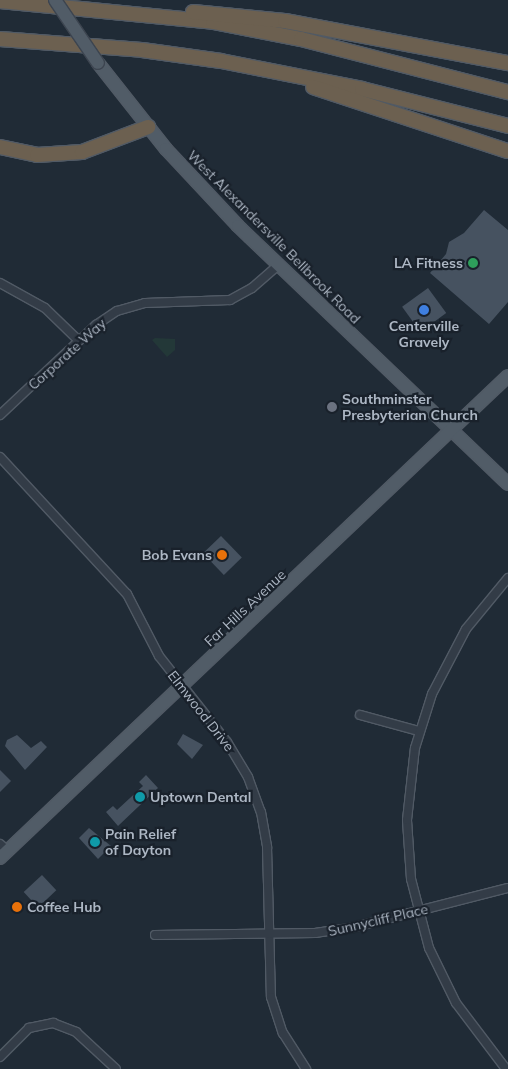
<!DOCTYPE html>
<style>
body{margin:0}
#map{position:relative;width:508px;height:1069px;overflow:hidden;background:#202b36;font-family:Mulish,sans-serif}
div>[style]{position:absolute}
.green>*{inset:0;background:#233838}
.building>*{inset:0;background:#465260;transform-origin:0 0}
.roads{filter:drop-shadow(1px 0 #515a65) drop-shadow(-1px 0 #515a65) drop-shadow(0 1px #515a65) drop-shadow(0 -1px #515a65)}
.minor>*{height:8px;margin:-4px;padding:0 4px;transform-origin:4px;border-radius:4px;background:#333c47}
.primary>*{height:12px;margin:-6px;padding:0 6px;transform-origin:6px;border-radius:6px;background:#515c67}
.motorway>*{height:14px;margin:-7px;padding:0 7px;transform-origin:7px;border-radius:7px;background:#6c6050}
.bridges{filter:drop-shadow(1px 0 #3d4550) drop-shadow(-1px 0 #3d4550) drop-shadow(0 1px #3d4550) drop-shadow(0 -1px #3d4550)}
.primary-bridge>*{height:12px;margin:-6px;padding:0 6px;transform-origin:6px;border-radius:6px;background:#515c67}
.dots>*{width:14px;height:14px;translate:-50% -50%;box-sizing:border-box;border:2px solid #19212b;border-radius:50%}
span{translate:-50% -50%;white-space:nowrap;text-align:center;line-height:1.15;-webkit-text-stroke:4.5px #19212b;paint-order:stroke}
.street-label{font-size:14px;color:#adb7c4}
.poi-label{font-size:14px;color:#adb7c4;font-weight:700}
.right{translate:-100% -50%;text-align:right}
.left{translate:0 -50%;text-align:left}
</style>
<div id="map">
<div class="green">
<i style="clip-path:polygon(155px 338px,175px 339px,175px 350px,167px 357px,152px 340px)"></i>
</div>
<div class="building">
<i style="clip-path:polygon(484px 210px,508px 230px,508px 302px,489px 324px,430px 273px,446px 254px,449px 242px,464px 233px)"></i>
<i style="left:428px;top:288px;width:31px;height:32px;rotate:54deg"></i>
<i style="left:221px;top:536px;width:30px;height:25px;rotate:46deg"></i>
<i style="clip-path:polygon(183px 734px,203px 745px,192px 759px,177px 744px)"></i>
<i style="clip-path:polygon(17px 735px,31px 748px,41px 741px,47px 747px,25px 770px,5px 746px,7px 740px)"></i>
<i style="clip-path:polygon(0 770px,11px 781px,0 792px)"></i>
<i style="clip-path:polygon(146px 775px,158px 788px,118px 826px,106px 812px,113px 806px,117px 810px,143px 786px,139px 782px)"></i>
<i style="clip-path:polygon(89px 828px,111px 846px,98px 859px,79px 838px)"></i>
<i style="left:42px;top:875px;width:21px;height:25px;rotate:47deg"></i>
</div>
<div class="roads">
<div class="minor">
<i style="left:0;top:283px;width:51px;rotate:29.1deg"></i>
<i style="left:45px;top:308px;width:47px;rotate:44.1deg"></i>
<i style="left:0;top:415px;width:132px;rotate:-43.2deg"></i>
<i style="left:96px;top:325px;width:25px;rotate:-34deg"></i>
<i style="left:117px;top:311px;width:29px;rotate:-16deg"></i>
<i style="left:145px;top:303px;width:85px;rotate:-2deg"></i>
<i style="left:230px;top:300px;width:25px;rotate:-29deg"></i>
<i style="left:252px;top:288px;width:35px;rotate:-41deg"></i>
<i style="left:0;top:457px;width:187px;rotate:47.2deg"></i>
<i style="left:127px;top:594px;width:70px;rotate:62.7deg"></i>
<i style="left:159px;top:656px;width:110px;rotate:51.7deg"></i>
<i style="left:227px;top:742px;width:41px;rotate:59deg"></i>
<i style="left:248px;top:777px;width:37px;rotate:70deg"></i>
<i style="left:261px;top:812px;width:36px;rotate:80deg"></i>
<i style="left:267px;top:847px;width:150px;rotate:88.5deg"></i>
<i style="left:271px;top:997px;width:38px;rotate:72deg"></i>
<i style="left:283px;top:1033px;width:43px;rotate:57.4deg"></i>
<i style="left:360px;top:715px;width:61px;rotate:15.2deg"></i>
<i style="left:0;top:844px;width:11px;rotate:41deg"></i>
<i style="left:155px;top:935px;width:160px;rotate:-0.7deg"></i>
<i style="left:315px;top:933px;width:40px;rotate:-8.5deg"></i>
<i style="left:355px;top:927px;width:158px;rotate:-14.3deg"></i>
<i style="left:0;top:1057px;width:41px;rotate:-45deg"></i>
<i style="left:29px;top:1028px;width:25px;rotate:-12deg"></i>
<i style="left:53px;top:1023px;width:25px;rotate:21deg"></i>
<i style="left:76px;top:1032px;width:54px;rotate:42.8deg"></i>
<i style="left:506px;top:1069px;width:83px;rotate:-127.1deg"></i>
<i style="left:456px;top:1003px;width:61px;rotate:-116.1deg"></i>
<i style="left:429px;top:948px;width:71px;rotate:-104.6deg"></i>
<i style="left:411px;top:879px;width:59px;rotate:-93.9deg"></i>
<i style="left:407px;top:820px;width:72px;rotate:-83.7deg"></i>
<i style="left:415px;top:748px;width:57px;rotate:-72.5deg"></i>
<i style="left:432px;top:694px;width:73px;rotate:-62.4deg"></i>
<i style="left:466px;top:629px;width:66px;rotate:-50.5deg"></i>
</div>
<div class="primary">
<i style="left:98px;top:63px;width:110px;rotate:51.7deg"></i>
<i style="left:166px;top:149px;width:105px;rotate:46.9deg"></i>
<i style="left:238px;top:226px;width:373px;rotate:43.7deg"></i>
<i style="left:0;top:858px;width:700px;rotate:-43.5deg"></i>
</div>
<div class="motorway">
<i style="left:0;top:1px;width:214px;rotate:5.6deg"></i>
<i style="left:213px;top:22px;width:90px;rotate:10.9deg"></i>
<i style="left:301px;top:39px;width:214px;rotate:14.4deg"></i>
<i style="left:193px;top:12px;width:92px;rotate:5.6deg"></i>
<i style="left:285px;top:21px;width:227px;rotate:10.7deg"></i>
<i style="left:0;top:39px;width:142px;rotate:4.4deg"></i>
<i style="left:142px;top:50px;width:80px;rotate:7.9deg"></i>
<i style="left:221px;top:61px;width:144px;rotate:11.2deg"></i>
<i style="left:362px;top:89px;width:151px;rotate:14.2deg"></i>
<i style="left:313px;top:87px;width:205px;rotate:18.2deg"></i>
<i style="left:0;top:147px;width:38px;rotate:12deg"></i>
<i style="left:37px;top:155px;width:45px;rotate:-3.8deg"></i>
<i style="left:82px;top:152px;width:71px;rotate:-20.7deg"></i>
</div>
</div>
<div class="bridges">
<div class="primary-bridge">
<i style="left:55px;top:0;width:76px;rotate:55.7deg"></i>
</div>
</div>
<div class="dots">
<i style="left:473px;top:263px;background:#2e9e5b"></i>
<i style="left:424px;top:310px;background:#3f7fe0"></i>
<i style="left:332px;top:407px;background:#6b7280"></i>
<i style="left:222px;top:555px;background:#e8710a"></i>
<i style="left:140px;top:797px;background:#0f9aa8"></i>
<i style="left:95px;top:842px;background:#0f9aa8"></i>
<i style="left:17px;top:907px;background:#e8710a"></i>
</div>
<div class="street-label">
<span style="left:274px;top:237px;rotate:45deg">West Alexandersville Bellbrook Road</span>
<span style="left:67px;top:354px;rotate:-42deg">Corporate Way</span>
<span style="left:245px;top:608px;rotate:-43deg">Far Hills Avenue</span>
<span style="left:201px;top:711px;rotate:52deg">Elmwood Drive</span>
<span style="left:378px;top:920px;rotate:-13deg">Sunnycliff Place</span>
</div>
<div class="poi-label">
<span class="right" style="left:463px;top:263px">LA Fitness</span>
<span style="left:424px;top:334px">Centerville<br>Gravely</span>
<span class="left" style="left:342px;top:407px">Southminster<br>Presbyterian Church</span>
<span class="right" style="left:212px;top:555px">Bob Evans</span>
<span class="left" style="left:150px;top:797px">Uptown Dental</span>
<span class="left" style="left:105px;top:842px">Pain Relief<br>of Dayton</span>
<span class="left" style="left:27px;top:907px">Coffee Hub</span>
</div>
</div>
